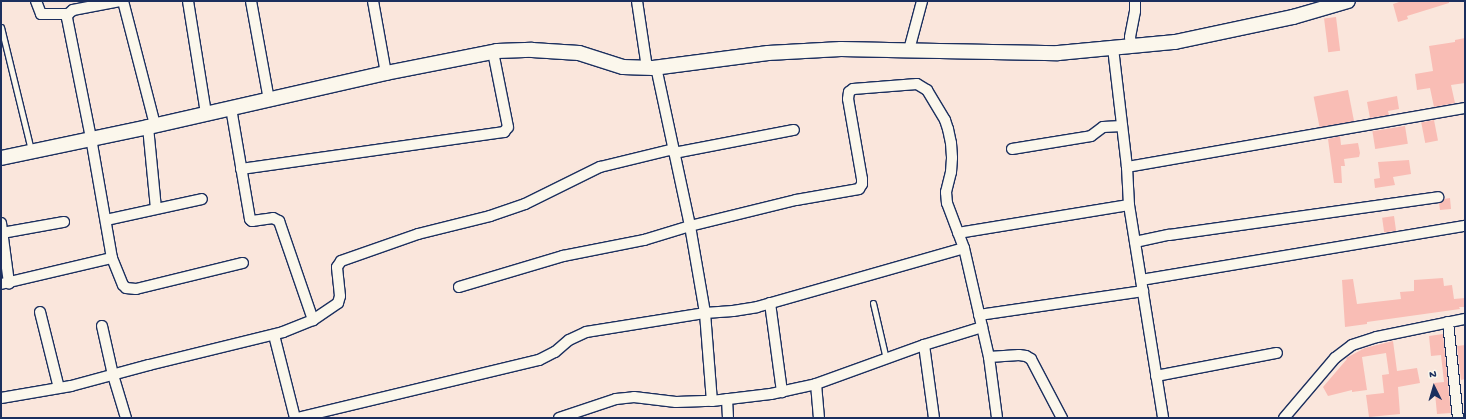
<!DOCTYPE html>
<style>
body{margin:0}
#map{position:relative;width:1466px;height:419px;overflow:hidden;background:#fae6dc;font-family:"Gochi Hand",sans-serif}
div>[style]{position:absolute}
.building>*{inset:0;background:#f9bdb5;transform-origin:0 0}
.roads{filter:drop-shadow(1px 0 #1b2f5e) drop-shadow(-1px 0 #1b2f5e) drop-shadow(0 1px #1b2f5e) drop-shadow(0 -1px #1b2f5e)}
.lane>*{height:5px;margin:-2.5px;padding:0 2.5px;transform-origin:2.5px;border-radius:2.5px;background:#fbf7ec}
.street>*{height:10px;margin:-5px;padding:0 5px;transform-origin:5px;border-radius:5px;background:#fbf7ec}
.secondary>*{height:14px;margin:-7px;padding:0 7px;transform-origin:7px;border-radius:7px;background:#fbf7ec}
span{translate:-50% -50%;white-space:nowrap;text-align:center;line-height:1.15;-webkit-text-stroke:3px #fbf7ec;paint-order:stroke}
.frame{position:absolute;inset:0;border:2px solid #1b2f5e;pointer-events:none}
.north{position:absolute;left:1414px;top:367px;width:40px;height:40px;-webkit-text-stroke:3px #fbf7ec;paint-order:stroke;rotate:355deg;font-size:11px;font-weight:700;line-height:16px;text-align:center;color:#1b2f5e}
.north::after{content:'';display:block;margin:auto;width:14px;height:18px;background:#1b2f5e;clip-path:polygon(50% 0,100% 100%,50% 72%,0 100%)}
</style>
<div id="map">
<div class="building">
<i style="clip-path:polygon(1402px 1px,1449px 1px,1449px 3px,1407px 16px,1408px 19px,1398px 22px,1393px 4px)"></i>
<i style="left:1336px;top:17px;width:34px;height:12px;rotate:83deg"></i>
<i style="clip-path:polygon(1465px 38px,1465px 83px,1451px 85px,1455px 103px,1434px 107px,1430px 88px,1417px 90px,1415px 74px,1433px 71px,1429px 46px,1455px 42px,1455px 40px)"></i>
<i style="left:1348px;top:90px;width:32px;height:35px;rotate:79deg"></i>
<i style="clip-path:polygon(1397px 96px,1399px 109px,1388px 111px,1389px 115px,1370px 118px,1367px 102px)"></i>
<i style="left:1434px;top:120px;width:21px;height:13px;rotate:79deg"></i>
<i style="left:1405px;top:126px;width:18px;height:33px;rotate:81deg"></i>
<i style="clip-path:polygon(1340px 136px,1341px 145px,1358px 143px,1360px 153px,1359px 157px,1344px 159px,1345px 166px,1341px 166px,1342px 183px,1334px 183px,1328px 139px)"></i>
<i style="clip-path:polygon(1409px 160px,1411px 174px,1393px 177px,1395px 185px,1375px 188px,1374px 179px,1380px 178px,1378px 162px)"></i>
<i style="clip-path:polygon(1450px 198px,1451px 209px,1440px 210px,1439px 203px,1444px 199px)"></i>
<i style="left:1394px;top:216px;width:15px;height:12px;rotate:82deg"></i>
<i style="clip-path:polygon(1443px 278px,1444px 286px,1452px 285px,1454px 299px,1465px 298px,1465px 307px,1459px 307px,1460px 309px,1367px 322px,1367px 324px,1345px 327px,1342px 280px,1353px 279px,1357px 304px,1401px 299px,1400px 292px,1414px 291px,1414px 280px)"></i>
<i style="clip-path:polygon(1443px 334px,1451px 413px,1437px 414px,1434px 383px,1444px 382px,1441px 355px,1431px 356px,1429px 336px)"></i>
<i style="clip-path:polygon(1393px 341px,1397px 371px,1417px 368px,1420px 383px,1398px 387px,1400px 414px,1369px 417px,1366px 395px,1384px 393px,1382px 375px,1389px 374px,1386px 353px,1362px 357px,1367px 390px,1352px 392px,1352px 390px,1328px 396px,1323px 387px,1347px 359px,1346px 358px,1365px 348px)"></i>
<i style="clip-path:polygon(1465px 345px,1465px 379px,1461px 380px,1457px 346px)"></i>
</div>
<div class="roads">
<div class="lane">
<i style="left:1px;top:27px;width:127px;rotate:76.3deg"></i>
<i style="left:873px;top:303px;width:57px;rotate:76.9deg"></i>
</div>
<div class="street">
<i style="left:36px;top:1px;width:14px;rotate:69deg"></i>
<i style="left:41px;top:14px;width:27px"></i>
<i style="left:120px;top:1px;width:48px;rotate:169.2deg"></i>
<i style="left:73px;top:10px;width:6px;rotate:141deg"></i>
<i style="left:68px;top:14px;width:4px;rotate:104deg"></i>
<i style="left:67px;top:18px;width:122px;rotate:78.7deg"></i>
<i style="left:91px;top:138px;width:122px;rotate:80.1deg"></i>
<i style="left:112px;top:258px;width:29px;rotate:68deg"></i>
<i style="left:123px;top:285px;width:4px;rotate:45deg"></i>
<i style="left:126px;top:288px;width:10px;rotate:6deg"></i>
<i style="left:136px;top:289px;width:110px;rotate:-13.7deg"></i>
<i style="left:123px;top:1px;width:128px;rotate:75.5deg"></i>
<i style="left:188px;top:1px;width:114px;rotate:80.9deg"></i>
<i style="left:251px;top:1px;width:101px;rotate:79.7deg"></i>
<i style="left:373px;top:1px;width:73px;rotate:79.8deg"></i>
<i style="left:637px;top:1px;width:68px;rotate:81.5deg"></i>
<i style="left:1131px;top:46px;width:9px;rotate:-96deg"></i>
<i style="left:1130px;top:37px;width:26px;rotate:-79deg"></i>
<i style="left:1135px;top:11px;width:10px;rotate:-90deg"></i>
<i style="left:1113px;top:48px;width:120px;rotate:83.3deg"></i>
<i style="left:1127px;top:167px;width:38px;rotate:87deg"></i>
<i style="left:1129px;top:205px;width:216px;rotate:80.9deg"></i>
<i style="left:909px;top:50px;width:51px;rotate:-75.1deg"></i>
<i style="left:656px;top:67px;width:163px;rotate:77.9deg"></i>
<i style="left:690px;top:226px;width:88px;rotate:80.2deg"></i>
<i style="left:705px;top:313px;width:88px;rotate:85.5deg"></i>
<i style="left:231px;top:108px;width:113px;rotate:80.3deg"></i>
<i style="left:250px;top:219px;width:3px;rotate:45deg"></i>
<i style="left:252px;top:221px;width:21px;rotate:-8deg"></i>
<i style="left:273px;top:218px;width:7px;rotate:27deg"></i>
<i style="left:279px;top:221px;width:105px;rotate:71deg"></i>
<i style="left:148px;top:127px;width:81px;rotate:84.4deg"></i>
<i style="left:1012px;top:149px;width:80px;rotate:-9.3deg"></i>
<i style="left:1091px;top:136px;width:15px;rotate:-37deg"></i>
<i style="left:1103px;top:127px;width:19px;rotate:-3deg"></i>
<i style="left:674px;top:153px;width:122px;rotate:-10.9deg"></i>
<i style="left:1127px;top:167px;width:343px;rotate:-9.9deg"></i>
<i style="left:241px;top:169px;width:266px;rotate:-8deg"></i>
<i style="left:504px;top:132px;width:6px;rotate:-51deg"></i>
<i style="left:508px;top:127px;width:76px;rotate:-101.3deg"></i>
<i style="left:106px;top:220px;width:98px;rotate:-12.3deg"></i>
<i style="left:1px;top:223px;width:61px;rotate:82.4deg"></i>
<i style="left:2px;top:233px;width:63px;rotate:-10.1deg"></i>
<i style="left:958px;top:233px;width:173px;rotate:-9.3deg"></i>
<i style="left:1135px;top:242px;width:35px;rotate:-12deg"></i>
<i style="left:1169px;top:235px;width:272px;rotate:-8deg"></i>
<i style="left:1141px;top:280px;width:328px;rotate:-9.5deg"></i>
<i style="left:1px;top:284px;width:114px;rotate:-13.2deg"></i>
<i style="left:459px;top:287px;width:109px;rotate:-16.6deg"></i>
<i style="left:563px;top:256px;width:83px;rotate:-11.2deg"></i>
<i style="left:644px;top:240px;width:48px;rotate:-16.9deg"></i>
<i style="left:690px;top:226px;width:109px;rotate:-13.8deg"></i>
<i style="left:796px;top:200px;width:64px;rotate:-9.9deg"></i>
<i style="left:859px;top:189px;width:6px;rotate:-59deg"></i>
<i style="left:862px;top:184px;width:5px;rotate:-90deg"></i>
<i style="left:862px;top:179px;width:81px;rotate:-99.9deg"></i>
<i style="left:848px;top:99px;width:7px;rotate:-82deg"></i>
<i style="left:849px;top:92px;width:5px;rotate:-37deg"></i>
<i style="left:853px;top:89px;width:64px;rotate:-4.5deg"></i>
<i style="left:917px;top:84px;width:12px;rotate:31deg"></i>
<i style="left:927px;top:90px;width:35px;rotate:59deg"></i>
<i style="left:945px;top:120px;width:9px;rotate:72deg"></i>
<i style="left:948px;top:129px;width:14px;rotate:78deg"></i>
<i style="left:951px;top:143px;width:15px;rotate:86deg"></i>
<i style="left:952px;top:158px;width:14px;rotate:94deg"></i>
<i style="left:951px;top:172px;width:21px;rotate:104deg"></i>
<i style="left:946px;top:192px;width:11px;rotate:85deg"></i>
<i style="left:947px;top:203px;width:48px;rotate:69.3deg"></i>
<i style="left:964px;top:248px;width:112px;rotate:77.1deg"></i>
<i style="left:989px;top:357px;width:30px;rotate:-4deg"></i>
<i style="left:1019px;top:355px;width:7px;rotate:8deg"></i>
<i style="left:1026px;top:356px;width:6px;rotate:31deg"></i>
<i style="left:1031px;top:359px;width:67px;rotate:62.3deg"></i>
<i style="left:770px;top:303px;width:90px;rotate:82.3deg"></i>
<i style="left:40px;top:312px;width:78px;rotate:76deg"></i>
<i style="left:979px;top:315px;width:166px;rotate:-8.3deg"></i>
<i style="left:1448px;top:322px;width:97px;rotate:84.1deg"></i>
<i style="left:102px;top:326px;width:50px;rotate:77.3deg"></i>
<i style="left:113px;top:375px;width:45px;rotate:73.2deg"></i>
<i style="left:274px;top:335px;width:86px;rotate:75.8deg"></i>
<i style="left:924px;top:345px;width:74px;rotate:82.2deg"></i>
<i style="left:989px;top:357px;width:62px;rotate:82.5deg"></i>
<i style="left:1156px;top:376px;width:123px;rotate:-10.8deg"></i>
<i style="left:816px;top:384px;width:34px;rotate:85deg"></i>
<i style="left:1px;top:398px;width:71px;rotate:-9.7deg"></i>
<i style="left:71px;top:386px;width:81px;rotate:-15.1deg"></i>
<i style="left:149px;top:365px;width:138px;rotate:-13.8deg"></i>
<i style="left:283px;top:332px;width:32px;rotate:-22deg"></i>
<i style="left:313px;top:320px;width:30px;rotate:-34deg"></i>
<i style="left:338px;top:303px;width:7px;rotate:-74deg"></i>
<i style="left:340px;top:296px;width:29px;rotate:-96deg"></i>
<i style="left:337px;top:267px;width:7px;rotate:-56deg"></i>
<i style="left:341px;top:261px;width:82px;rotate:-19.3deg"></i>
<i style="left:418px;top:234px;width:74px;rotate:-14deg"></i>
<i style="left:490px;top:216px;width:37px;rotate:-19deg"></i>
<i style="left:525px;top:204px;width:84px;rotate:-26.3deg"></i>
<i style="left:600px;top:167px;width:76px;rotate:-13.7deg"></i>
<i style="left:727px;top:399px;width:19px;rotate:87deg"></i>
<i style="left:297px;top:418px;width:249px;rotate:-13.5deg"></i>
<i style="left:539px;top:360px;width:18px;rotate:-27deg"></i>
<i style="left:555px;top:352px;width:18px;rotate:-41deg"></i>
<i style="left:569px;top:340px;width:19px;rotate:-25deg"></i>
<i style="left:586px;top:332px;width:121px;rotate:-9.1deg"></i>
<i style="left:705px;top:313px;width:28px;rotate:-4deg"></i>
<i style="left:733px;top:311px;width:24px;rotate:-9deg"></i>
<i style="left:757px;top:307px;width:215px;rotate:-15.9deg"></i>
<i style="left:559px;top:418px;width:60px;rotate:-18.4deg"></i>
<i style="left:616px;top:399px;width:18px;rotate:-6deg"></i>
<i style="left:634px;top:397px;width:42px;rotate:6.8deg"></i>
<i style="left:676px;top:402px;width:36px;rotate:-2deg"></i>
<i style="left:712px;top:401px;width:59px;rotate:-6.8deg"></i>
<i style="left:771px;top:394px;width:46px;rotate:-12.5deg"></i>
<i style="left:816px;top:384px;width:115px;rotate:-19.9deg"></i>
<i style="left:924px;top:345px;width:61px;rotate:-17.2deg"></i>
<i style="left:1284px;top:418px;width:79px;rotate:-49.6deg"></i>
<i style="left:1335px;top:358px;width:21px;rotate:-37deg"></i>
<i style="left:1352px;top:345px;width:26px;rotate:-18deg"></i>
<i style="left:1377px;top:337px;width:90px;rotate:-11.6deg"></i>
</div>
<div class="secondary">
<i style="left:1px;top:158px;width:150px;rotate:-11.9deg"></i>
<i style="left:148px;top:127px;width:244px;rotate:-12.8deg"></i>
<i style="left:386px;top:73px;width:113px;rotate:-11.2deg"></i>
<i style="left:497px;top:51px;width:35px;rotate:-2deg"></i>
<i style="left:532px;top:50px;width:47px;rotate:3.7deg"></i>
<i style="left:579px;top:53px;width:46px;rotate:17.7deg"></i>
<i style="left:623px;top:67px;width:30px;rotate:2deg"></i>
<i style="left:653px;top:68px;width:116px;rotate:-7.4deg"></i>
<i style="left:768px;top:53px;width:73px;rotate:-3.1deg"></i>
<i style="left:841px;top:49px;width:217px;rotate:1.1deg"></i>
<i style="left:1058px;top:53px;width:118px;rotate:-5.4deg"></i>
<i style="left:1175px;top:42px;width:121px;rotate:-12deg"></i>
<i style="left:1293px;top:17px;width:57px;rotate:-16.2deg"></i>
</div>
</div>
<div class="frame"></div>
<div class="north">N</div>
</div>
